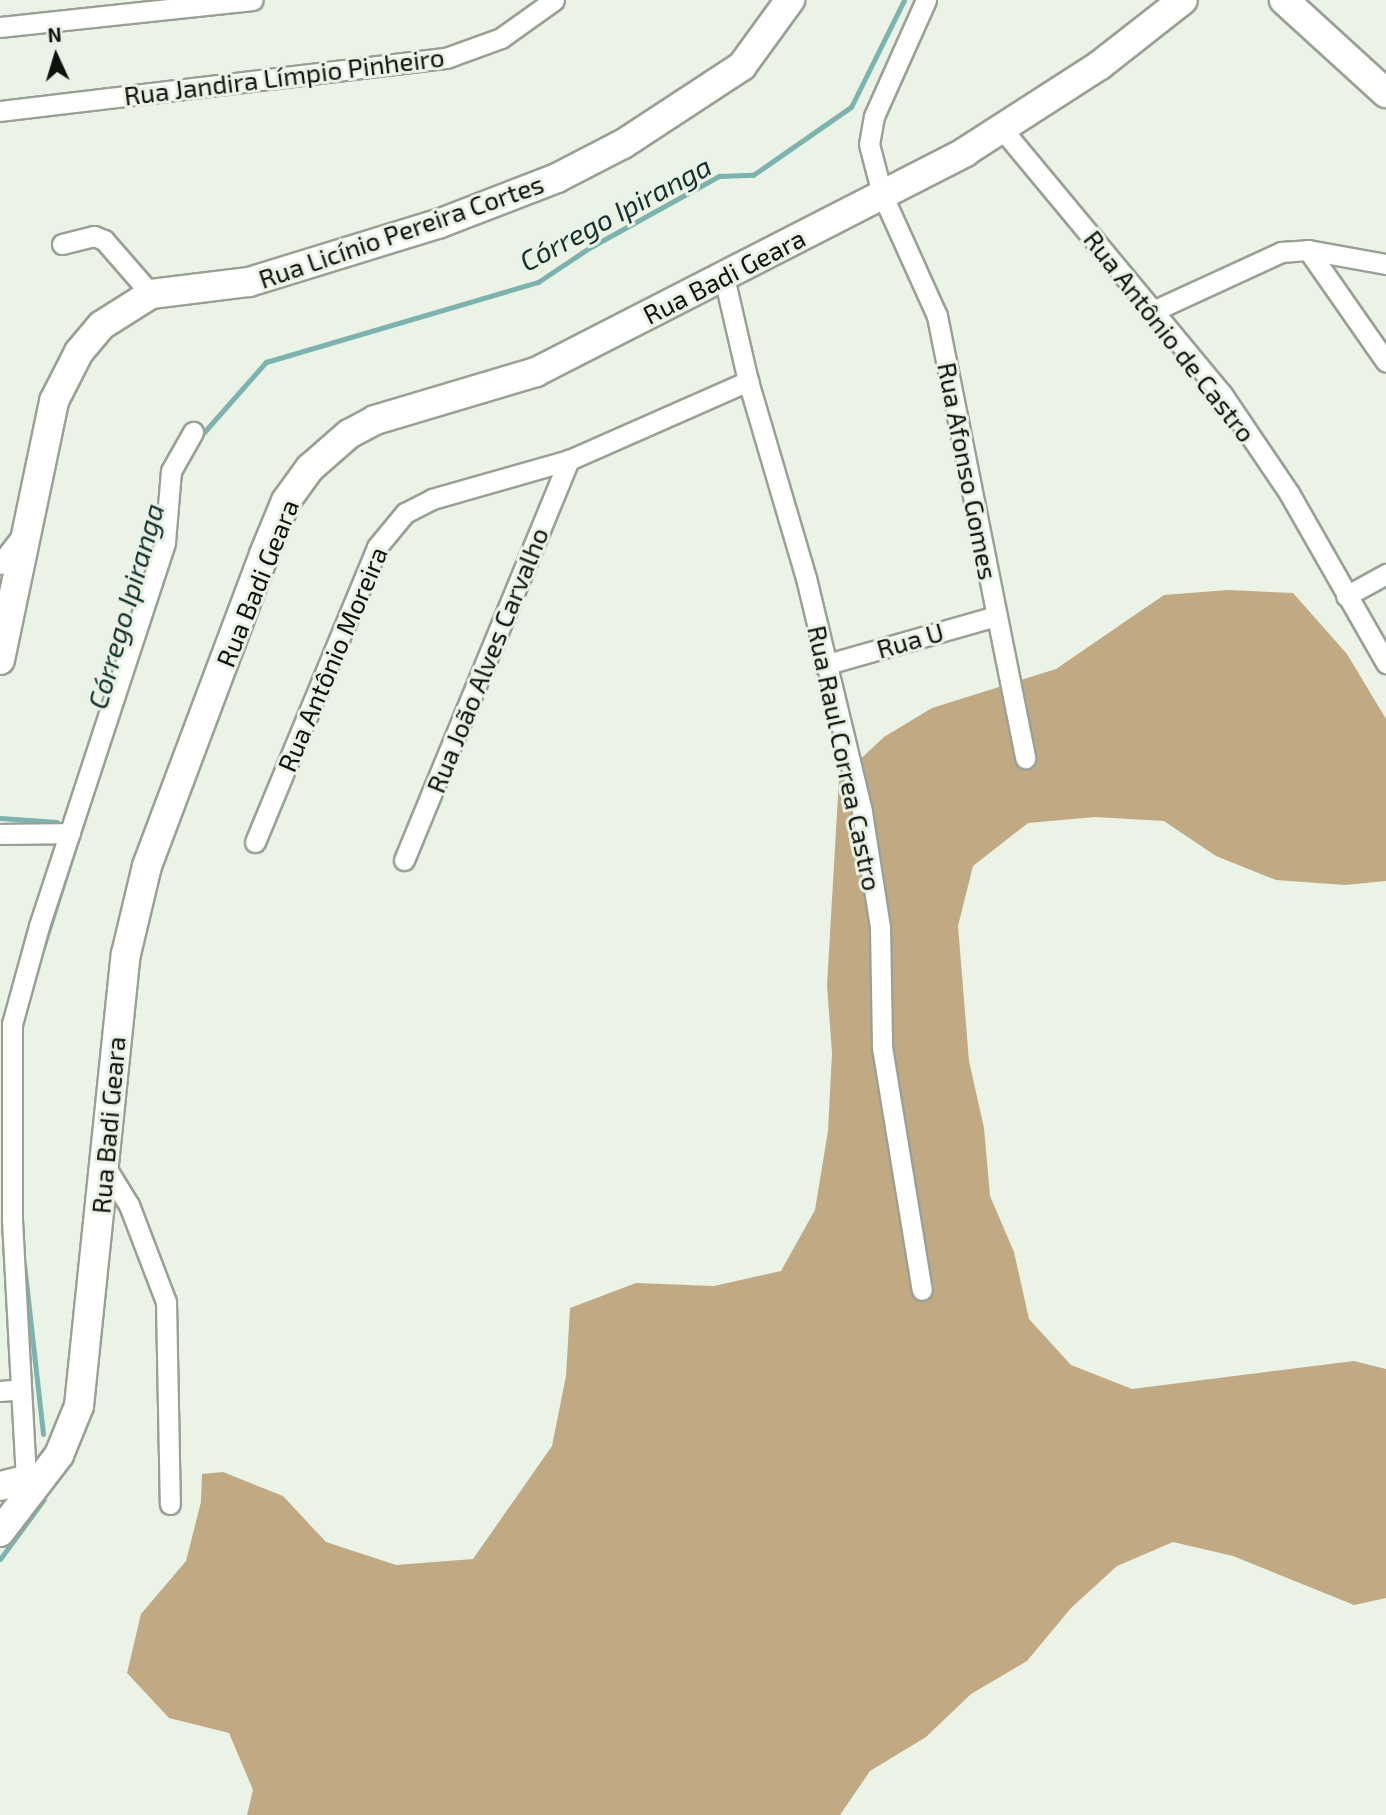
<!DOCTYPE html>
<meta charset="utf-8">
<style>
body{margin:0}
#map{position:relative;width:1386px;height:1815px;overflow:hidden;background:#eaf3e5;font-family:"Exo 2",sans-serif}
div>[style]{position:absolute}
.forest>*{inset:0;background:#c0a983}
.stream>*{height:5px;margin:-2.5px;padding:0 2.5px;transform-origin:2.5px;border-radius:2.5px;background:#7cb3af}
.roads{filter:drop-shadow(2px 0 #99a194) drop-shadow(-2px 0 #99a194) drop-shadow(0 2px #99a194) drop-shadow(0 -2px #99a194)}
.street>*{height:19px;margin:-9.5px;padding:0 9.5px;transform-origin:9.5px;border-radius:9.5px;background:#fff}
.secondary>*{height:28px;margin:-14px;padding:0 14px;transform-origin:14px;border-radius:14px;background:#fff}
span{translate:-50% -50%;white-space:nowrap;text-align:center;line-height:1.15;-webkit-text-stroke:6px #eaf3e5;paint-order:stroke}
.street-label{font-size:26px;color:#0e110d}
.water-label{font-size:28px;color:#13312f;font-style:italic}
.north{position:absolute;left:21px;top:21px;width:70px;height:70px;-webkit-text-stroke:5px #eaf3e5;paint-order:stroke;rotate:356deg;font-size:19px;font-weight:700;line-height:28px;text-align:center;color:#0e110d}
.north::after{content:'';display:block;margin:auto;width:24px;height:32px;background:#0e110d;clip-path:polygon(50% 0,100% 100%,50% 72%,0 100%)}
</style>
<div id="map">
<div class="forest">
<i style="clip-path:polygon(1228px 590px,1293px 593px,1347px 654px,1386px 719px,1386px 881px,1345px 885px,1276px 880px,1216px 856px,1164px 821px,1095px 817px,1028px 823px,973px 866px,958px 926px,969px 1061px,984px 1128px,990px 1196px,1014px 1252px,1029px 1319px,1071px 1365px,1132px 1389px,1354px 1361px,1386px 1369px,1386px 1598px,1354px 1605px,1233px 1556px,1173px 1542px,1117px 1566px,1071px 1608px,1027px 1661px,971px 1694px,926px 1737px,870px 1771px,840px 1815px,247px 1815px,253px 1790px,229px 1733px,169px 1718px,127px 1673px,141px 1614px,186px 1561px,201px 1502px,202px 1474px,223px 1472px,283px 1496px,326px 1542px,396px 1565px,473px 1559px,552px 1446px,566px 1376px,570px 1308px,636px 1283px,714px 1286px,781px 1271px,815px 1210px,828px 1131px,832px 1053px,827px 985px,839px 779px,884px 737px,932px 708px,1056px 669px,1164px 595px)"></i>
</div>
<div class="stream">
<i style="left:198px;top:439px;width:103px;rotate:-48.6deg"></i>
<i style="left:266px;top:362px;width:284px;rotate:-16.4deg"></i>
<i style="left:538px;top:282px;width:61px;rotate:-33.7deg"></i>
<i style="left:589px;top:248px;width:149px;rotate:-29deg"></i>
<i style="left:719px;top:176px;width:34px;rotate:-2deg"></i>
<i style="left:753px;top:175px;width:119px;rotate:-34.8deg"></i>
<i style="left:851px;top:107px;width:119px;rotate:-63.6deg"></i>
<i style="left:174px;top:530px;width:56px;rotate:-83.9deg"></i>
<i style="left:0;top:818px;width:57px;rotate:4deg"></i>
<i style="left:40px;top:957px;width:169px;rotate:-72.4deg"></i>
<i style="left:24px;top:1264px;width:171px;rotate:83.6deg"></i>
<i style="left:0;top:1559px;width:74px;rotate:-53.7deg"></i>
</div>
<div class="roads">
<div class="street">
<i style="left:926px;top:0;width:127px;rotate:114.1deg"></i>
<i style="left:874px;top:116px;width:28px;rotate:100deg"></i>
<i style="left:869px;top:144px;width:52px;rotate:75.4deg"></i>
<i style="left:882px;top:194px;width:134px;rotate:65.7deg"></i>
<i style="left:937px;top:316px;width:451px;rotate:78.7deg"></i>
<i style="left:0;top:27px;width:254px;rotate:-6.1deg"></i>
<i style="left:0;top:111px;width:449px;rotate:-6.8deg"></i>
<i style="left:446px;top:58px;width:59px;rotate:-20deg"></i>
<i style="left:501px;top:38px;width:65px;rotate:-35.6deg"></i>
<i style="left:1002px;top:129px;width:344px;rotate:50.3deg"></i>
<i style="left:1222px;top:394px;width:120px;rotate:55.9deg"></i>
<i style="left:1289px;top:493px;width:196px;rotate:60.3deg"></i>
<i style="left:62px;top:244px;width:33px;rotate:-14deg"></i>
<i style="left:94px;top:236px;width:11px;rotate:22deg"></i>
<i style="left:104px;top:240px;width:72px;rotate:49deg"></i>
<i style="left:1308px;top:250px;width:136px;rotate:55.1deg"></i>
<i style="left:724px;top:277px;width:107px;rotate:77deg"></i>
<i style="left:748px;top:381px;width:205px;rotate:73.6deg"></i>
<i style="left:806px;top:578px;width:241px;rotate:76.5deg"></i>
<i style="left:862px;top:812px;width:116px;rotate:81.1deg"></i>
<i style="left:880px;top:927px;width:120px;rotate:89deg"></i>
<i style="left:882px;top:1047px;width:246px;rotate:80.7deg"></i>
<i style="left:1153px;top:311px;width:141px;rotate:-24.7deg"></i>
<i style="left:1281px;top:252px;width:27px;rotate:-4deg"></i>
<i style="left:1308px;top:250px;width:79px;rotate:10.2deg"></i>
<i style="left:0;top:564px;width:37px;rotate:-52deg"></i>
<i style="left:1346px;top:596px;width:46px;rotate:-28.8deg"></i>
<i style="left:824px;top:665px;width:179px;rotate:-15.9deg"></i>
<i style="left:0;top:834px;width:70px;rotate:-0.8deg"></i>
<i style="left:255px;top:842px;width:319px;rotate:-67.5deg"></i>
<i style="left:377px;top:547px;width:44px;rotate:-50.5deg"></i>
<i style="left:405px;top:513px;width:30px;rotate:-27deg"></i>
<i style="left:432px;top:499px;width:142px;rotate:-15.9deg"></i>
<i style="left:569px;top:460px;width:196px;rotate:-23.8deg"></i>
<i style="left:404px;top:860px;width:433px;rotate:-67.6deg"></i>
<i style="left:105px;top:1166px;width:46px;rotate:58.4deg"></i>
<i style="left:129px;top:1205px;width:104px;rotate:69.1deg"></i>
<i style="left:166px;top:1302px;width:202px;rotate:88.9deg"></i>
<i style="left:0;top:1391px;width:21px;rotate:-5deg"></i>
<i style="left:26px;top:1479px;width:260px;rotate:-93.1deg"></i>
<i style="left:12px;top:1219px;width:195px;rotate:-90deg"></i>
<i style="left:12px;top:1024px;width:102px;rotate:-74.6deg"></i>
<i style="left:39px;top:926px;width:404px;rotate:-71.8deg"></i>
<i style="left:165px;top:542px;width:71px;rotate:-85.2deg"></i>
<i style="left:171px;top:471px;width:45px;rotate:-60.6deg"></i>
</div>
<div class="secondary">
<i style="left:1284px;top:0;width:138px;rotate:42.4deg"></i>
<i style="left:0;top:660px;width:265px;rotate:-78.2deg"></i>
<i style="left:54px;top:401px;width:55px;rotate:-63deg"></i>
<i style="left:79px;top:352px;width:35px;rotate:-50deg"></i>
<i style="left:102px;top:325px;width:58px;rotate:-32.3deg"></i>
<i style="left:151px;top:294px;width:99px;rotate:-7deg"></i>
<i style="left:249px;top:282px;width:198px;rotate:-17.1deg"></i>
<i style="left:438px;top:224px;width:128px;rotate:-21.1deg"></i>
<i style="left:557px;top:178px;width:74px;rotate:-27.3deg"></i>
<i style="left:623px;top:144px;width:142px;rotate:-33.2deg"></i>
<i style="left:742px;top:66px;width:82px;rotate:-54deg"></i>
<i style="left:0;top:1486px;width:42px;rotate:-13.7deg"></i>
<i style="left:0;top:1532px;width:97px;rotate:-52.5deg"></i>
<i style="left:59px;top:1455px;width:53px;rotate:-67.8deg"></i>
<i style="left:79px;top:1406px;width:454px;rotate:-84.1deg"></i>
<i style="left:126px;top:954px;width:90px;rotate:-76.6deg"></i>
<i style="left:147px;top:866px;width:333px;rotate:-69.4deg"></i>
<i style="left:264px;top:554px;width:57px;rotate:-67.5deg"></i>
<i style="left:286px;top:501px;width:41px;rotate:-54deg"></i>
<i style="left:310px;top:468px;width:52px;rotate:-41.1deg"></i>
<i style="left:349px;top:434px;width:30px;rotate:-28deg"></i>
<i style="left:375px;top:420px;width:168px;rotate:-16.6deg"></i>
<i style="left:536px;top:372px;width:482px;rotate:-27.1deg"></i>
<i style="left:965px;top:152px;width:161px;rotate:-32.8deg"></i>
<i style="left:1100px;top:65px;width:105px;rotate:-38.1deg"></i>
</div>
</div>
<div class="street-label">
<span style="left:284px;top:76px;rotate:-7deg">Rua Jandira Límpio Pinheiro</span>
<span style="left:401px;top:231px;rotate:-19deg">Rua Licínio Pereira Cortes</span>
<span style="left:724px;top:276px;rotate:-27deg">Rua Badi Geara</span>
<span style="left:1170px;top:336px;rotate:52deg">Rua Antônio de Castro</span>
<span style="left:968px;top:471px;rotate:79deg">Rua Afonso Gomes</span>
<span style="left:257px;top:583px;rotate:-68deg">Rua Badi Geara</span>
<span style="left:910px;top:640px;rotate:-16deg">Rua U</span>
<span style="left:332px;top:659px;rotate:-67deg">Rua Antônio Moreira</span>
<span style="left:487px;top:660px;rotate:-68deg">Rua João Alves Carvalho</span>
<span style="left:845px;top:758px;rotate:78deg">Rua Raul Correa Castro</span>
<span style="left:108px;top:1125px;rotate:-85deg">Rua Badi Geara</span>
</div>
<div class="water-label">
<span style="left:615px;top:213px;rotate:-28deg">Córrego Ipiranga</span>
<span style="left:125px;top:606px;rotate:-74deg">Córrego Ipiranga</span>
</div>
<div class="north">N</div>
</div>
